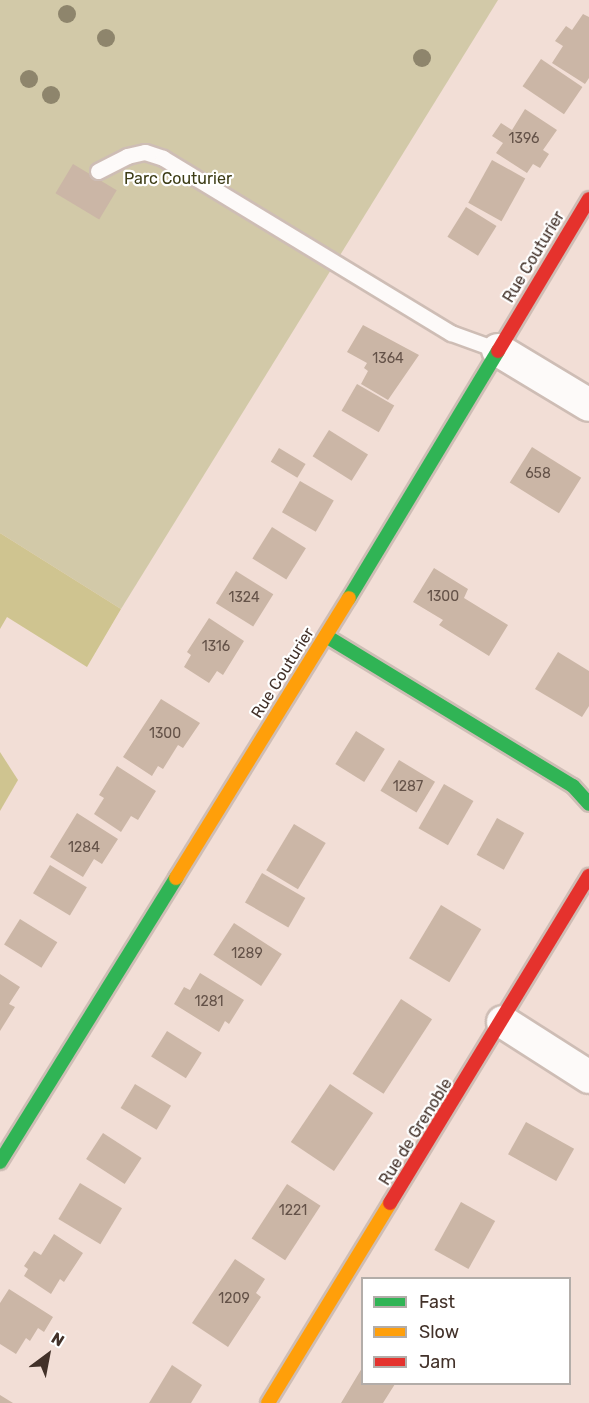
<!DOCTYPE html>
<style>
body{margin:0}
#map{position:relative;width:589px;height:1403px;overflow:hidden;background:#f2ded6;font-family:Rubik,sans-serif}
div>[style]{position:absolute}
.green>*{inset:0;background:#d2c9a8}
.forest>*{inset:0;background:#cfc490}
.building>*{inset:0;background:#cbb6a6;transform-origin:0 0}
.roads{filter:drop-shadow(2px 0 #cebdb5) drop-shadow(-2px 0 #cebdb5) drop-shadow(0 2px #cebdb5) drop-shadow(0 -2px #cebdb5)}
.lane>*{height:15px;margin:-7.5px;padding:0 7.5px;transform-origin:7.5px;border-radius:7.5px;background:#fdfaf9}
.street>*{height:32px;margin:-16px;padding:0 16px;transform-origin:16px;border-radius:16px;background:#fdfaf9}
.fast>*{height:14px;margin:-7px;padding:0 7px;transform-origin:7px;border-radius:7px;background:#30b455}
.slow>*{height:14px;margin:-7px;padding:0 7px;transform-origin:7px;border-radius:7px;background:#ff9f0a}
.jam>*{height:14px;margin:-7px;padding:0 7px;transform-origin:7px;border-radius:7px;background:#e5322d}
.trees>*{width:18px;height:18px;margin:-9px;border-radius:50%;background:#8e856c}
span{translate:-50% -50%;white-space:nowrap;text-align:center;line-height:1.15;-webkit-text-stroke:4.5px #fff;paint-order:stroke}
.number-label{font-size:14px;color:#645248}
.number-label span{-webkit-text-stroke-width:0}
.park-label{font-size:16px;color:#3d3c15}
.street-label{font-size:16px;color:#423129}
.legend{position:absolute;left:361px;top:1277px;width:210px;height:108px;box-sizing:border-box;background:#fff;border:2px solid #b3ada9;margin:0;padding:8px 10px;list-style:none;font-size:18px;color:#423129}
.legend li{display:flex;align-items:center;gap:12px;height:30px}
.legend b{width:30px;border:2px solid #b3ada9}
.north{position:absolute;left:18px;top:1325px;width:60px;height:60px;-webkit-text-stroke:4px #fff;paint-order:stroke;rotate:32deg;font-size:16px;font-weight:700;line-height:24px;text-align:center;color:#423129}
.north::after{content:'';display:block;margin:auto;width:21px;height:27px;background:#423129;clip-path:polygon(50% 0,100% 100%,50% 72%,0 100%)}
</style>
<div id="map">
<div class="green">
<i style="clip-path:polygon(0 0,498px 0,121px 609px,0 533px)"></i>
</div>
<div class="forest">
<i style="clip-path:polygon(0 533px,121px 609px,87px 667px,7px 617px,0 629px)"></i>
<i style="clip-path:polygon(0 752px,18px 780px,0 811px)"></i>
</div>
<div class="building">
<i style="clip-path:polygon(583px 14px,589px 17px,589px 78px,585px 84px,552px 63px,563px 46px,555px 41px,566px 26px,572px 30px)"></i>
<i style="left:541px;top:59px;width:50px;height:33px;rotate:34deg"></i>
<i style="clip-path:polygon(525px 109px,557px 130px,543px 150px,549px 154px,540px 168px,533px 164px,527px 173px,496px 153px,503px 143px,492px 136px,501px 123px,512px 130px)"></i>
<i style="left:492px;top:160px;width:38px;height:49px;rotate:29deg"></i>
<i style="left:73px;top:164px;width:51px;height:34px;rotate:31deg"></i>
<i style="left:466px;top:207px;width:36px;height:35px;rotate:32deg"></i>
<i style="clip-path:polygon(363px 325px,419px 355px,388px 400px,361px 384px,368px 371px,364px 368px,367px 363px,347px 352px)"></i>
<i style="left:357px;top:384px;width:43px;height:31px;rotate:30deg"></i>
<i style="left:329px;top:430px;width:46px;height:31px;rotate:32deg"></i>
<i style="left:532px;top:447px;width:58px;height:42px;rotate:32deg"></i>
<i style="left:279px;top:448px;width:31px;height:16px;rotate:31deg"></i>
<i style="left:300px;top:481px;width:39px;height:36px;rotate:30deg"></i>
<i style="left:272px;top:527px;width:40px;height:37px;rotate:32deg"></i>
<i style="clip-path:polygon(434px 568px,468px 589px,464px 598px,508px 625px,489px 656px,439px 625px,443px 620px,413px 602px)"></i>
<i style="left:236px;top:571px;width:44px;height:38px;rotate:32deg"></i>
<i style="clip-path:polygon(209px 618px,244px 641px,223px 675px,217px 671px,209px 683px,184px 667px,191px 655px,187px 652px)"></i>
<i style="clip-path:polygon(558px 652px,589px 671px,589px 706px,582px 717px,535px 689px)"></i>
<i style="clip-path:polygon(161px 699px,200px 723px,183px 748px,178px 745px,163px 769px,158px 766px,152px 776px,123px 757px)"></i>
<i style="left:356px;top:731px;width:34px;height:39px;rotate:32deg"></i>
<i style="left:399px;top:760px;width:42px;height:36px;rotate:31deg"></i>
<i style="clip-path:polygon(117px 766px,156px 791px,138px 820px,131px 816px,121px 832px,94px 814px,104px 798px,99px 795px)"></i>
<i style="left:444px;top:784px;width:34px;height:51px;rotate:30deg"></i>
<i style="clip-path:polygon(77px 813px,118px 839px,102px 864px,94px 859px,83px 877px,50px 857px)"></i>
<i style="left:497px;top:818px;width:31px;height:42px;rotate:29deg"></i>
<i style="left:294px;top:824px;width:37px;height:54px;rotate:31deg"></i>
<i style="left:50px;top:865px;width:43px;height:33px;rotate:31deg"></i>
<i style="left:262px;top:873px;width:50px;height:34px;rotate:30deg"></i>
<i style="left:441px;top:905px;width:47px;height:62px;rotate:31deg"></i>
<i style="left:20px;top:919px;width:44px;height:30px;rotate:32deg"></i>
<i style="left:234px;top:923px;width:57px;height:38px;rotate:33deg"></i>
<i style="clip-path:polygon(200px 973px,244px 1000px,229px 1024px,225px 1021px,219px 1032px,174px 1004px,184px 987px,190px 990px)"></i>
<i style="clip-path:polygon(0 974px,20px 987px,9px 1004px,15px 1007px,0 1031px)"></i>
<i style="left:401px;top:999px;width:37px;height:89px;rotate:33deg"></i>
<i style="left:167px;top:1031px;width:41px;height:30px;rotate:32deg"></i>
<i style="left:135px;top:1084px;width:42px;height:28px;rotate:31deg"></i>
<i style="left:330px;top:1084px;width:52px;height:70px;rotate:34deg"></i>
<i style="left:526px;top:1122px;width:55px;height:37px;rotate:29deg"></i>
<i style="left:103px;top:1133px;width:46px;height:31px;rotate:33deg"></i>
<i style="left:80px;top:1183px;width:49px;height:42px;rotate:31deg"></i>
<i style="left:287px;top:1184px;width:40px;height:65px;rotate:33deg"></i>
<i style="left:461px;top:1202px;width:39px;height:55px;rotate:29deg"></i>
<i style="clip-path:polygon(54px 1234px,83px 1253px,64px 1282px,60px 1279px,51px 1294px,24px 1276px,28px 1269px,24px 1266px,34px 1251px,41px 1255px)"></i>
<i style="clip-path:polygon(235px 1259px,265px 1279px,256px 1293px,261px 1297px,228px 1347px,192px 1323px)"></i>
<i style="clip-path:polygon(9px 1289px,53px 1317px,44px 1332px,38px 1328px,30px 1341px,26px 1338px,16px 1354px,0 1344px,0 1303px)"></i>
<i style="clip-path:polygon(172px 1365px,202px 1385px,191px 1403px,149px 1403px)"></i>
<i style="clip-path:polygon(362px 1368px,362px 1384px,395px 1384px,383px 1403px,341px 1403px)"></i>
<i style="clip-path:polygon(0 1395px,13px 1403px,0 1403px)"></i>
</div>
<div class="roads">
<div class="lane">
<i style="left:98px;top:171px;width:33px;rotate:-27deg"></i>
<i style="left:127px;top:156px;width:18px;rotate:-13deg"></i>
<i style="left:145px;top:152px;width:19px;rotate:18deg"></i>
<i style="left:163px;top:158px;width:337px;rotate:31.3deg"></i>
<i style="left:451px;top:333px;width:50px;rotate:19.9deg"></i>
</div>
<div class="street">
<i style="left:498px;top:350px;width:106px;rotate:31.1deg"></i>
<i style="left:503px;top:1022px;width:102px;rotate:32.6deg"></i>
</div>
<div class="fast">
<i style="left:349px;top:598px;width:288px;rotate:-58.9deg"></i>
<i style="left:326px;top:636px;width:289px;rotate:31.3deg"></i>
<i style="left:573px;top:786px;width:24px;rotate:48deg"></i>
<i style="left:0;top:1162px;width:334px;rotate:-58.2deg"></i>
</div>
<div class="slow">
<i style="left:176px;top:878px;width:329px;rotate:-58.3deg"></i>
<i style="left:268px;top:1403px;width:234px;rotate:-58.6deg"></i>
</div>
<div class="jam">
<i style="left:498px;top:351px;width:177px;rotate:-59.1deg"></i>
<i style="left:390px;top:1203px;width:383px;rotate:-58.7deg"></i>
</div>
</div>
<div class="trees">
<i style="left:67px;top:14px"></i>
<i style="left:106px;top:38px"></i>
<i style="left:422px;top:58px"></i>
<i style="left:29px;top:79px"></i>
<i style="left:51px;top:95px"></i>
</div>
<div class="number-label">
<span style="left:524px;top:139px">1396</span>
<span style="left:388px;top:359px">1364</span>
<span style="left:538px;top:474px">658</span>
<span style="left:443px;top:597px">1300</span>
<span style="left:244px;top:598px">1324</span>
<span style="left:216px;top:647px">1316</span>
<span style="left:165px;top:734px">1300</span>
<span style="left:408px;top:787px">1287</span>
<span style="left:84px;top:848px">1284</span>
<span style="left:247px;top:954px">1289</span>
<span style="left:209px;top:1002px">1281</span>
<span style="left:293px;top:1211px">1221</span>
<span style="left:234px;top:1299px">1209</span>
</div>
<div class="park-label">
<span style="left:178px;top:179px">Parc Couturier</span>
</div>
<div class="street-label">
<span style="left:534px;top:257px;rotate:-59deg">Rue Couturier</span>
<span style="left:283px;top:673px;rotate:-58deg">Rue Couturier</span>
<span style="left:416px;top:1132px;rotate:-58deg">Rue de Grenoble</span>
</div>
<ul class="legend">
<li><b style="height:8px;background:#30b455"></b>Fast</li>
<li><b style="height:8px;background:#ff9f0a"></b>Slow</li>
<li><b style="height:8px;background:#e5322d"></b>Jam</li>
</ul>
<div class="north">N</div>
</div>
